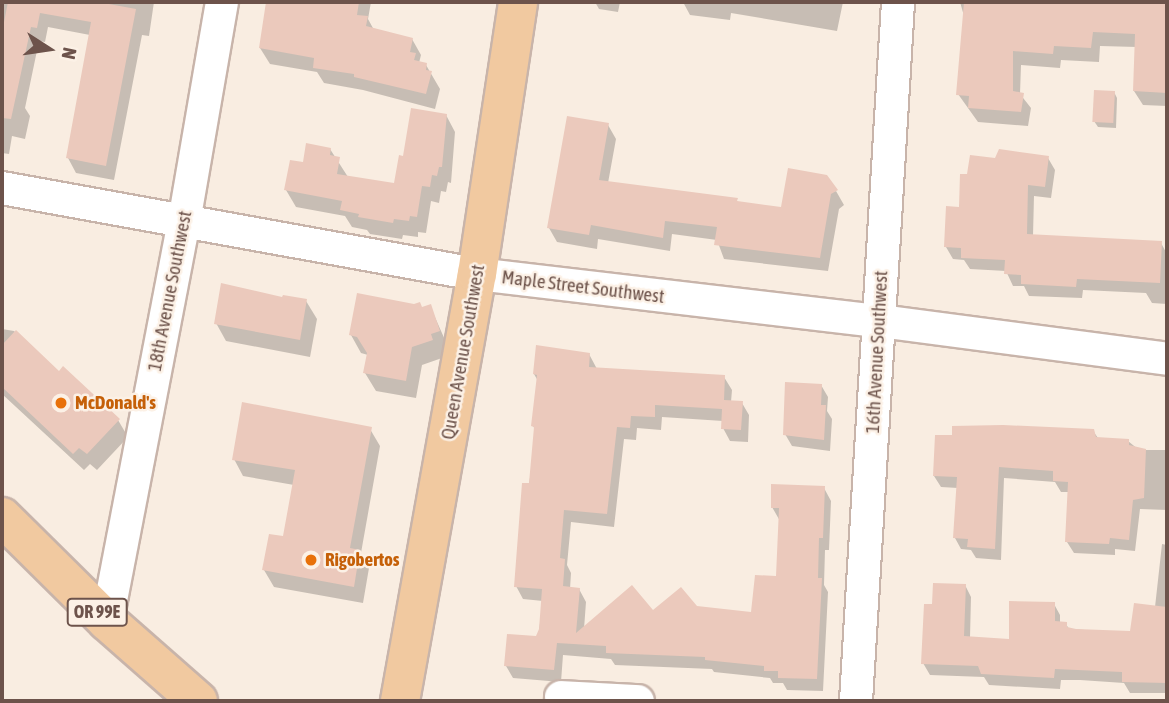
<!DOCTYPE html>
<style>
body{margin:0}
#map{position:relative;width:1169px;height:703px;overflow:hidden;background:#f9ede1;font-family:"Asap Condensed",sans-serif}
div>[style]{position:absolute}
.shadow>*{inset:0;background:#0003}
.building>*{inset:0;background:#ebc9bc;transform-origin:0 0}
.roads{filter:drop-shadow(2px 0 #c8b4aa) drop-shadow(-2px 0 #c8b4aa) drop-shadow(0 2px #c8b4aa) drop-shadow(0 -2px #c8b4aa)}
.minor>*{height:32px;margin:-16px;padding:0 16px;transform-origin:16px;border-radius:16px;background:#fff}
.major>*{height:38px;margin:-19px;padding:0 19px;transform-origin:19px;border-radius:19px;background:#f1c9a0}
.dots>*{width:19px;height:19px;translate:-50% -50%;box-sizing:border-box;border:4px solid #fcf1e6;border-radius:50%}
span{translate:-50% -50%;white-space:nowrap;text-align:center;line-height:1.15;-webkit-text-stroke:5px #fcf1e6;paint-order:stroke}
.shield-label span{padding:2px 5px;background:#fcf1e6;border:2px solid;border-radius:5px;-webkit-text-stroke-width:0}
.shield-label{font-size:18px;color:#6d534b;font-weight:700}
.street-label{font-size:19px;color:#6d534b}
.food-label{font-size:19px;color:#c56008;font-weight:700}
.left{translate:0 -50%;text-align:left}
.frame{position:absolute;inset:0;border:4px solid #6d534b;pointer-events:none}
.north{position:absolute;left:14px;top:14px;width:70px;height:70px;-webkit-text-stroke:5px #fcf1e6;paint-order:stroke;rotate:102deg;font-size:19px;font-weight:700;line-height:28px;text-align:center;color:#6d534b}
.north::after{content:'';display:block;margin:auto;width:24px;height:32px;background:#6d534b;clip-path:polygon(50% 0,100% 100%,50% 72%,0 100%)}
</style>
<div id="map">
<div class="shadow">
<i style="clip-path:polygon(4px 2px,154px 2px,149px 36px,142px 35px,114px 180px,76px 173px,68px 158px,90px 35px,48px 27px,45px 42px,39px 41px,29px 89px,25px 108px,30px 116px,25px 139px,12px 136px,9px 154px,2px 153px)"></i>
<i style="clip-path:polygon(268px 2px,371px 2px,368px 19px,374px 30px,412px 39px,421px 55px,419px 63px,426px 65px,440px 89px,435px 109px,363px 90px,324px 83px,317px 72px,270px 64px,260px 48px)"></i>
<i style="clip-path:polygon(595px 2px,620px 2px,618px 12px,599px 9px)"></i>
<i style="clip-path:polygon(683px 2px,843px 2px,837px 31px,731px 13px,730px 20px,690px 15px)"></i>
<i style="clip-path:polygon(960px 2px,1127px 2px,1167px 5px,1167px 120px,1167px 106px,1143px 105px,1134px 91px,1137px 47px,1100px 46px,1099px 62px,1061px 60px,1060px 68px,1021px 65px,1020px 94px,1031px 108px,1028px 126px,978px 122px,958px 94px,964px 16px)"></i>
<i style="clip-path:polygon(1114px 92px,1117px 98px,1116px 128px,1098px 127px,1094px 121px)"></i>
<i style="clip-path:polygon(446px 115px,455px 132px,451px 183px,448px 182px,446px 192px,441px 191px,439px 203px,431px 201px,426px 233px,418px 232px,418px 237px,403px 235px,402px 239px,370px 234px,367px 230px,352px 227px,345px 216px,296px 207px,286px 190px,304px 164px,330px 149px,348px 177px,396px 185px,405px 158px)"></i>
<i style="clip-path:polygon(608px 125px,616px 139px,608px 183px,782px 209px,836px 191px,844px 205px,839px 209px,828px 271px,724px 259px,717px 240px,672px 234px,670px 251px,598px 239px,597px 249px,557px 242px,549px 228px)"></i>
<i style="clip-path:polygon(1048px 158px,1055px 170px,1051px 198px,1034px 196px,1033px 236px,1161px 243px,1167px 254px,1167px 304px,1152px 303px,1146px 293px,1083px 290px,1082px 298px,1029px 296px,1024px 286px,1013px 286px,1006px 271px,970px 269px,964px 260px,953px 259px,946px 247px,969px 176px,996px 160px)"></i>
<i style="clip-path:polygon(283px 299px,306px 301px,317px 319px,310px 357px,226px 341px,216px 323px)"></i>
<i style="clip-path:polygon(430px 306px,449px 349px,441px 352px,442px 358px,422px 365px,416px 398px,376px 391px,365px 373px,368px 355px,361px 353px,351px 335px)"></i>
<i style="clip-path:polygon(2px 329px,14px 331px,59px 373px,118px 420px,128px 437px,97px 470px,90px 464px,84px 470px,2px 394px)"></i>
<i style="clip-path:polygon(589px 354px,597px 369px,724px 377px,732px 390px,731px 402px,742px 403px,749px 415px,748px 442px,730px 441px,723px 428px,723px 421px,662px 417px,661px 430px,637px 428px,636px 440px,624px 439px,614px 527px,571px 522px,567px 565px,571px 573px,570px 589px,579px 589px,586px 602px,584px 629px,653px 613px,696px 608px,753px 613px,777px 577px,780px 521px,772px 507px,824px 488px,831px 501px,829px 550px,825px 550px,824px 585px,828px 592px,823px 691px,787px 690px,783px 683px,773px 683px,770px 678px,714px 672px,712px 669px,615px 665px,611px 659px,563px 655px,561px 682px,513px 678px,506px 666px,538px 638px,543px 601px,523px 599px,516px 586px,536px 431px,533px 426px,538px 381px,534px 374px)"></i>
<i style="clip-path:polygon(821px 385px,828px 397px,827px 411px,832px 419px,830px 451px,792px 446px,785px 434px)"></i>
<i style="clip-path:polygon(370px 429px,380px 446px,361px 553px,369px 568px,363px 603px,274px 587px,264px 570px,284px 538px,294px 485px,243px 476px,234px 459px)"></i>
<i style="clip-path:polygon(1093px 431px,1098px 438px,1128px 441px,1139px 450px,1167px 450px,1167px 510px,1140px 509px,1135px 551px,1115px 549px,1115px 555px,1074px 553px,1067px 542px,1069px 492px,1061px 492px,1055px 482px,1004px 478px,1001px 560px,976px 558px,971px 550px,961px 549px,955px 538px,958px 488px,941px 487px,934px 476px)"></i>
<i style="clip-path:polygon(1162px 544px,1167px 545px,1167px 693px,1130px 693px,1124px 683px,1080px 680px,1061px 680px,1060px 689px,989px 685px,984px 677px,930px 675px,923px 663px,933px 606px,965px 585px,971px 597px,970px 638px,1010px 640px,1054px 604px,1060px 615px,1060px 623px,1066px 624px,1069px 629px,1132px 633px,1155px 607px)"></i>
</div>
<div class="building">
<i style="clip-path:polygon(8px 2px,98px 2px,136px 9px,106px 166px,66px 158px,91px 22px,40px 13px,37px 28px,31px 27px,11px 119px,2px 118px,2px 32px)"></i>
<i style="clip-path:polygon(266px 2px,359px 2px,357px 15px,368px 16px,366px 26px,413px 38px,410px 52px,416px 53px,414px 60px,427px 63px,426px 70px,432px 71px,426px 94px,354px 77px,354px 74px,313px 68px,314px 58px,259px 48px)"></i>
<i style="clip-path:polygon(964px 2px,1167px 2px,1167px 93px,1133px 91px,1135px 34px,1093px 32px,1091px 48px,1054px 46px,1053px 54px,1013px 51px,1013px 91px,1024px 93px,1021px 112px,968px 108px,969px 96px,956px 95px)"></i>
<i style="left:1094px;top:90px;width:21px;height:32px;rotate:3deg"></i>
<i style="clip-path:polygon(411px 108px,447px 114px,442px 167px,439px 167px,437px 176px,432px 175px,430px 187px,422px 186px,417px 217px,410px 216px,409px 221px,394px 219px,393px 223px,358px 217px,359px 214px,340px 210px,342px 201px,284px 190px,290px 160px,303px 162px,306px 143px,331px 148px,330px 155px,340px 157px,337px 174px,394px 183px,399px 155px,403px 156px)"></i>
<i style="clip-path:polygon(567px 116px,609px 123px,599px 180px,738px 198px,737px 201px,781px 207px,788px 168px,827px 175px,838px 190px,831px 194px,820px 258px,714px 245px,717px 227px,665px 221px,663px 238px,591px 225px,589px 235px,547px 228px)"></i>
<i style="clip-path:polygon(999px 149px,1049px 156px,1045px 187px,1028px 185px,1027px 234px,1162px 241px,1160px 283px,1077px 279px,1076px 287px,1021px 284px,1021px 275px,1004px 274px,1005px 260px,961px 258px,961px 248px,944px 247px,946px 206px,959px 207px,960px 174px,967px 174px,970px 155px,995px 158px)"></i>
<i style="clip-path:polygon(221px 283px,282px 297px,283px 295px,307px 299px,300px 340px,214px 324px)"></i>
<i style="clip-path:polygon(357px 293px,414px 304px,420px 302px,422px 307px,431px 304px,440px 331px,431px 334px,433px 340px,412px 347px,406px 381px,363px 373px,367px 353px,357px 337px,349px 335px)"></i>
<i style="clip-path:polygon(16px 330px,59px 371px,63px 366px,120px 419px,87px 454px,79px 448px,73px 454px,2px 387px,2px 345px)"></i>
<i style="clip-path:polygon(536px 345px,590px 353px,589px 367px,725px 375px,724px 400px,743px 401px,741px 430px,721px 429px,722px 409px,655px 405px,655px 417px,631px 416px,630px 428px,617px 427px,607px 514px,564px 510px,560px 558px,565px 559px,563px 586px,580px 588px,576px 633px,632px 585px,653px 610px,681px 587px,697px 606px,751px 612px,755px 575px,776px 576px,779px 508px,771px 508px,771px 484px,825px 486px,823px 538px,819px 538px,818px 578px,822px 578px,817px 679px,778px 678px,778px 671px,764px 671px,764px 666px,705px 660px,705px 657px,606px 653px,606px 646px,557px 643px,554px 670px,504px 666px,507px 634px,536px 636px,539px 629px,542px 589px,514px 587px,522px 483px,529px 483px,534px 427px,531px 426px,537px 375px,533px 374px)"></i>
<i style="clip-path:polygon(785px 382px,822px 384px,821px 405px,826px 405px,824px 440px,783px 435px)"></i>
<i style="clip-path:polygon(242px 402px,372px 427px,350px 548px,360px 550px,354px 587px,262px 570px,269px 534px,283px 536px,295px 470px,232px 460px)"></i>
<i style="clip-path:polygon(1003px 425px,1094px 429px,1096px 437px,1129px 439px,1129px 445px,1146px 449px,1144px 498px,1133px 500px,1129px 540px,1110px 538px,1109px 544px,1065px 542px,1068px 482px,1053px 481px,1053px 471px,999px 467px,995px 549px,967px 547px,968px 539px,953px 538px,957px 477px,933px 476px,935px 435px,952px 435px,952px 426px)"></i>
<i style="clip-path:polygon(933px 583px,966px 584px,964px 636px,1009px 639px,1009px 601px,1055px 602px,1055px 621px,1067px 622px,1067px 627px,1076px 629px,1130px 631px,1134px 603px,1167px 607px,1167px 683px,1122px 682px,1122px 672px,1055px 669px,1054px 678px,981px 674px,978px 666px,921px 664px,924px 604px,932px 604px)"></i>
</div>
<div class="roads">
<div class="minor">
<i style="left:2px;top:188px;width:483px;rotate:10.3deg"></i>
<i style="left:477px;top:274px;width:406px;rotate:6.7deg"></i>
<i style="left:880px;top:321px;width:290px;rotate:7.5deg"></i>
<i style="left:107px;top:621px;width:406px;rotate:-79.1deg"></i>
<i style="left:184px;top:222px;width:223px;rotate:-80.2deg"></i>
<i style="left:561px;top:697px;width:77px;rotate:3deg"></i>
<i style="left:856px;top:701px;width:700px;rotate:-86.56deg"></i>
</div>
<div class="major">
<i style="left:2px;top:517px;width:148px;rotate:44.7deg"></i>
<i style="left:107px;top:621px;width:121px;rotate:41.3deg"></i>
<i style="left:400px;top:701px;width:434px;rotate:-79.8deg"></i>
<i style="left:477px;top:274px;width:275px;rotate:-81.4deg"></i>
</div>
</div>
<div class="dots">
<i style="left:61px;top:403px;background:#e8710a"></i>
<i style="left:311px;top:560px;background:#e8710a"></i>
</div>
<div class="shield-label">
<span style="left:97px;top:612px">OR 99E</span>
</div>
<div class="street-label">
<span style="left:583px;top:287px;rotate:7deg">Maple Street Southwest</span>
<span style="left:170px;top:291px;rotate:-79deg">18th Avenue Southwest</span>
<span style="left:463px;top:352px;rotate:-80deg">Queen Avenue Southwest</span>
<span style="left:877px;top:352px;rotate:-87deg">16th Avenue Southwest</span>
</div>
<div class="food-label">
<span class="left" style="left:75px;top:403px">McDonald's</span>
<span class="left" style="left:325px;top:560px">Rigobertos</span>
</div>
<div class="frame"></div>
<div class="north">N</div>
</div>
